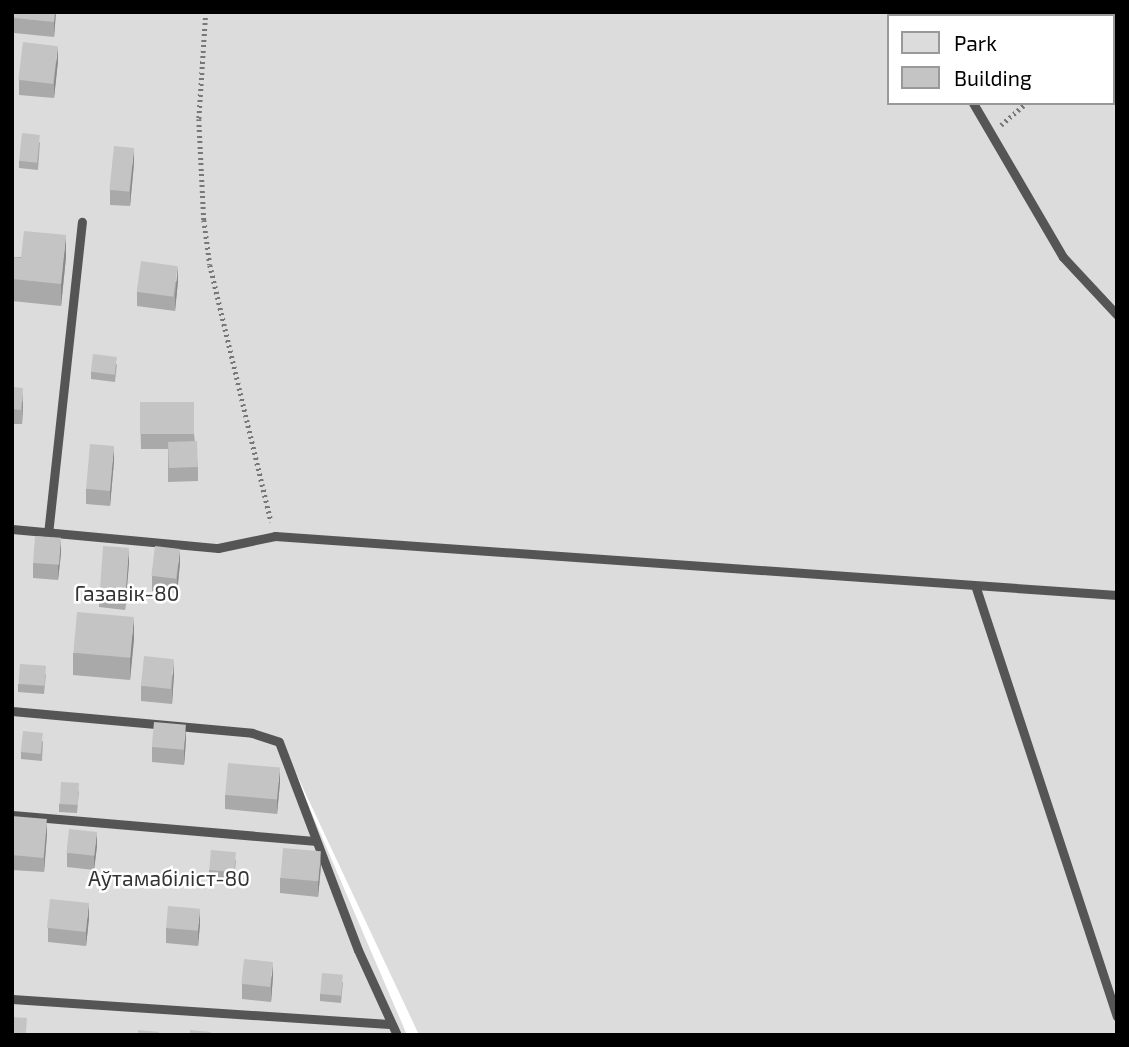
<!DOCTYPE html>
<meta charset="utf-8">
<style>
body{margin:0}
#map{position:relative;width:1129px;height:1047px;overflow:hidden;background:#fff;font-family:"Exo 2",sans-serif}
div>[style]{position:absolute}
.green>*{inset:0;background:#dcdcdc}
.path>*{height:4.5px;margin-top:-2.25px;transform-origin:0;background:repeating-linear-gradient(90deg,#777 0 2px,transparent 0 5.5px)}
.lane>*{height:9px;margin:-4.5px;padding:0 4.5px;transform-origin:4.5px;border-radius:4.5px;background:#555}
.wall>*{inset:0;background:#a9a9a9}
.shaded-wall>*{inset:0;background:#898989}
.building>*{inset:0;background:#c4c4c4;transform-origin:0 0}
span{translate:-50% -50%;white-space:nowrap;text-align:center;line-height:1.15;-webkit-text-stroke:5px #fff;paint-order:stroke}
.park-label{font-size:21px;color:#333}
.frame{position:absolute;inset:0;border:14px solid #000;pointer-events:none}
.legend{position:absolute;left:887px;top:14px;width:228px;height:91px;box-sizing:border-box;background:#fff;border:2px solid #999;margin:0;padding:9px 12px;list-style:none;font-size:21px;color:#000}
.legend li{display:flex;align-items:center;gap:14px;height:35px}
.legend b{width:35px;border:2px solid #999}
</style>
<div id="map">
<div class="green">
<i style="clip-path:polygon(evenodd,12px 12px,1117px 12px,1117px 1035px,419px 1035px,279px 737px,407px 1035px,12px 1035px,12px 12px,889px 16px,1113px 16px,1113px 103px,889px 103px,889px 16px)"></i>
</div>
<div class="path">
<i style="left:206px;top:12px;width:107px;rotate:93.7deg"></i>
<i style="left:199px;top:119px;width:101px;rotate:87.2deg"></i>
<i style="left:204px;top:220px;width:45px;rotate:82.4deg"></i>
<i style="left:210px;top:265px;width:264px;rotate:76.6deg"></i>
<i style="left:1064px;top:16px;width:4px;rotate:-76deg"></i>
<i style="left:1001px;top:125px;width:33px;rotate:-41deg"></i>
</div>
<div class="lane">
<i style="left:913px;top:12px;width:5px;rotate:53deg"></i>
<i style="left:1092px;top:12px;width:4px;rotate:63deg"></i>
<i style="left:1113px;top:28px;width:4px;rotate:27deg"></i>
<i style="left:973px;top:103px;width:178px;rotate:59.7deg"></i>
<i style="left:1063px;top:257px;width:79px;rotate:47deg"></i>
<i style="left:12px;top:529px;width:207px;rotate:5.3deg"></i>
<i style="left:218px;top:548px;width:58px;rotate:-11.9deg"></i>
<i style="left:275px;top:536px;width:844px;rotate:4.01deg"></i>
<i style="left:48px;top:534px;width:314px;rotate:-83.8deg"></i>
<i style="left:976px;top:588px;width:451px;rotate:71.8deg"></i>
<i style="left:12px;top:711px;width:241px;rotate:5.2deg"></i>
<i style="left:252px;top:733px;width:28px;rotate:18deg"></i>
<i style="left:279px;top:742px;width:222px;rotate:69.2deg"></i>
<i style="left:358px;top:950px;width:94px;rotate:65.4deg"></i>
<i style="left:12px;top:815px;width:303px;rotate:4.9deg"></i>
<i style="left:12px;top:999px;width:378px;rotate:3.8deg"></i>
</div>
<div class="wall">
<i style="clip-path:polygon(56px 12px,54px 37px,14px 33px,14px 18px)"></i>
<i style="clip-path:polygon(58px 61px,54px 98px,19px 95px,19px 80px)"></i>
<i style="clip-path:polygon(40px 142px,38px 170px,19px 168px,19px 161px)"></i>
<i style="clip-path:polygon(134px 163px,130px 206px,110px 205px,110px 190px)"></i>
<i style="clip-path:polygon(12px 257px,66px 257px,61px 306px,12px 301px)"></i>
<i style="clip-path:polygon(178px 281px,175px 311px,137px 306px,137px 292px)"></i>
<i style="clip-path:polygon(117px 364px,115px 382px,91px 379px,91px 372px)"></i>
<i style="clip-path:polygon(12px 387px,23px 403px,22px 424px,12px 424px)"></i>
<i style="clip-path:polygon(140px 403px,194px 434px,198px 467px,198px 481px,168px 482px,168px 449px,141px 449px)"></i>
<i style="clip-path:polygon(114px 461px,110px 506px,86px 504px,86px 489px)"></i>
<i style="clip-path:polygon(61px 553px,58px 580px,33px 578px,33px 563px)"></i>
<i style="clip-path:polygon(129px 563px,125px 610px,99px 607px,99px 592px)"></i>
<i style="clip-path:polygon(180px 563px,177px 593px,152px 591px,152px 576px)"></i>
<i style="clip-path:polygon(134px 639px,130px 680px,73px 675px,73px 653px)"></i>
<i style="clip-path:polygon(46px 674px,44px 694px,18px 692px,18px 684px)"></i>
<i style="clip-path:polygon(174px 674px,172px 704px,141px 701px,141px 686px)"></i>
<i style="clip-path:polygon(186px 740px,184px 765px,152px 762px,152px 747px)"></i>
<i style="clip-path:polygon(43px 741px,42px 761px,21px 759px,21px 752px)"></i>
<i style="clip-path:polygon(280px 782px,277px 814px,225px 809px,225px 795px)"></i>
<i style="clip-path:polygon(79px 791px,77px 813px,59px 812px,59px 804px)"></i>
<i style="clip-path:polygon(12px 816px,47px 834px,44px 872px,12px 870px)"></i>
<i style="clip-path:polygon(97px 846px,94px 870px,67px 867px,67px 853px)"></i>
<i style="clip-path:polygon(236px 860px,234px 880px,209px 878px,209px 870px)"></i>
<i style="clip-path:polygon(321px 866px,318px 897px,280px 893px,280px 878px)"></i>
<i style="clip-path:polygon(89px 918px,86px 946px,48px 942px,48px 928px)"></i>
<i style="clip-path:polygon(200px 924px,198px 946px,166px 943px,166px 928px)"></i>
<i style="clip-path:polygon(273px 976px,271px 1002px,242px 999px,242px 984px)"></i>
<i style="clip-path:polygon(343px 982px,341px 1003px,320px 1001px,320px 994px)"></i>
</div>
<div class="shaded-wall">
<i style="clip-path:polygon(55px 12px,56px 12px,54px 37px,54px 22px)"></i>
<i style="clip-path:polygon(58px 46px,58px 61px,54px 98px,54px 83px)"></i>
<i style="clip-path:polygon(134px 148px,134px 163px,130px 206px,130px 192px)"></i>
<i style="clip-path:polygon(66px 235px,66px 257px,61px 306px,61px 284px)"></i>
<i style="clip-path:polygon(178px 266px,178px 281px,175px 311px,175px 296px)"></i>
<i style="clip-path:polygon(23px 388px,23px 403px,22px 424px,22px 410px)"></i>
<i style="clip-path:polygon(114px 446px,114px 461px,110px 506px,110px 491px)"></i>
<i style="clip-path:polygon(61px 538px,61px 553px,58px 580px,58px 566px)"></i>
<i style="clip-path:polygon(129px 548px,129px 563px,125px 610px,125px 595px)"></i>
<i style="clip-path:polygon(180px 549px,180px 563px,177px 593px,177px 578px)"></i>
<i style="clip-path:polygon(134px 617px,134px 639px,130px 680px,130px 658px)"></i>
<i style="clip-path:polygon(174px 659px,174px 674px,172px 704px,172px 689px)"></i>
<i style="clip-path:polygon(186px 725px,186px 740px,184px 765px,184px 750px)"></i>
<i style="clip-path:polygon(280px 768px,280px 782px,277px 814px,277px 799px)"></i>
<i style="clip-path:polygon(47px 819px,47px 834px,44px 872px,44px 858px)"></i>
<i style="clip-path:polygon(97px 832px,97px 846px,94px 870px,94px 855px)"></i>
<i style="clip-path:polygon(321px 851px,321px 866px,318px 897px,318px 882px)"></i>
<i style="clip-path:polygon(89px 903px,89px 918px,86px 946px,86px 931px)"></i>
<i style="clip-path:polygon(200px 909px,200px 924px,198px 946px,198px 931px)"></i>
<i style="clip-path:polygon(273px 962px,273px 976px,271px 1002px,271px 987px)"></i>
</div>
<div class="building">
<i style="clip-path:polygon(15px 12px,55px 12px,54px 22px,14px 18px)"></i>
<i style="left:23px;top:42px;width:35px;height:38px;rotate:7deg"></i>
<i style="left:22px;top:133px;width:18px;height:28px;rotate:6deg"></i>
<i style="left:114px;top:146px;width:20px;height:44px;rotate:6deg"></i>
<i style="clip-path:polygon(24px 231px,66px 235px,61px 284px,12px 279px,12px 257px,21px 258px)"></i>
<i style="left:141px;top:261px;width:37px;height:31px;rotate:8deg"></i>
<i style="left:93px;top:354px;width:24px;height:18px;rotate:7deg"></i>
<i style="left:12px;top:387px;width:11px;height:22px;rotate:5deg"></i>
<i style="left:194px;top:402px;width:32px;height:54px;rotate:90deg"></i>
<i style="left:197px;top:441px;width:26px;height:29px;rotate:88deg"></i>
<i style="left:90px;top:444px;width:24px;height:45px;rotate:5deg"></i>
<i style="left:35px;top:536px;width:26px;height:27px;rotate:4deg"></i>
<i style="left:103px;top:546px;width:26px;height:46px;rotate:4deg"></i>
<i style="left:155px;top:546px;width:25px;height:30px;rotate:7deg"></i>
<i style="left:77px;top:612px;width:57px;height:41px;rotate:5deg"></i>
<i style="left:144px;top:656px;width:30px;height:30px;rotate:6deg"></i>
<i style="left:20px;top:664px;width:26px;height:20px;rotate:4deg"></i>
<i style="left:154px;top:722px;width:32px;height:25px;rotate:5deg"></i>
<i style="left:23px;top:731px;width:20px;height:21px;rotate:6deg"></i>
<i style="left:228px;top:763px;width:52px;height:32px;rotate:5deg"></i>
<i style="left:61px;top:782px;width:18px;height:22px;rotate:3deg"></i>
<i style="left:12px;top:816px;width:35px;height:39px;rotate:5deg"></i>
<i style="left:69px;top:829px;width:28px;height:24px;rotate:6deg"></i>
<i style="left:283px;top:848px;width:38px;height:30px;rotate:5deg"></i>
<i style="left:211px;top:850px;width:25px;height:20px;rotate:5deg"></i>
<i style="left:50px;top:899px;width:39px;height:29px;rotate:6deg"></i>
<i style="left:168px;top:906px;width:32px;height:22px;rotate:5deg"></i>
<i style="left:244px;top:959px;width:29px;height:25px;rotate:6deg"></i>
<i style="left:322px;top:973px;width:21px;height:21px;rotate:5deg"></i>
<i style="left:12px;top:1017px;width:15px;height:18px;rotate:4deg"></i>
<i style="clip-path:polygon(138px 1030px,159px 1032px,158px 1035px,138px 1035px)"></i>
<i style="clip-path:polygon(190px 1030px,211px 1032px,210px 1035px,190px 1035px)"></i>
</div>
<div class="park-label">
<span style="left:127px;top:593px">Газавік-80</span>
<span style="left:169px;top:878px">Аўтамабіліст-80</span>
</div>
<div class="frame"></div>
<ul class="legend">
<li><b style="height:19px;background:#dcdcdc"></b>Park</li>
<li><b style="height:19px;background:#c4c4c4"></b>Building</li>
</ul>
</div>
